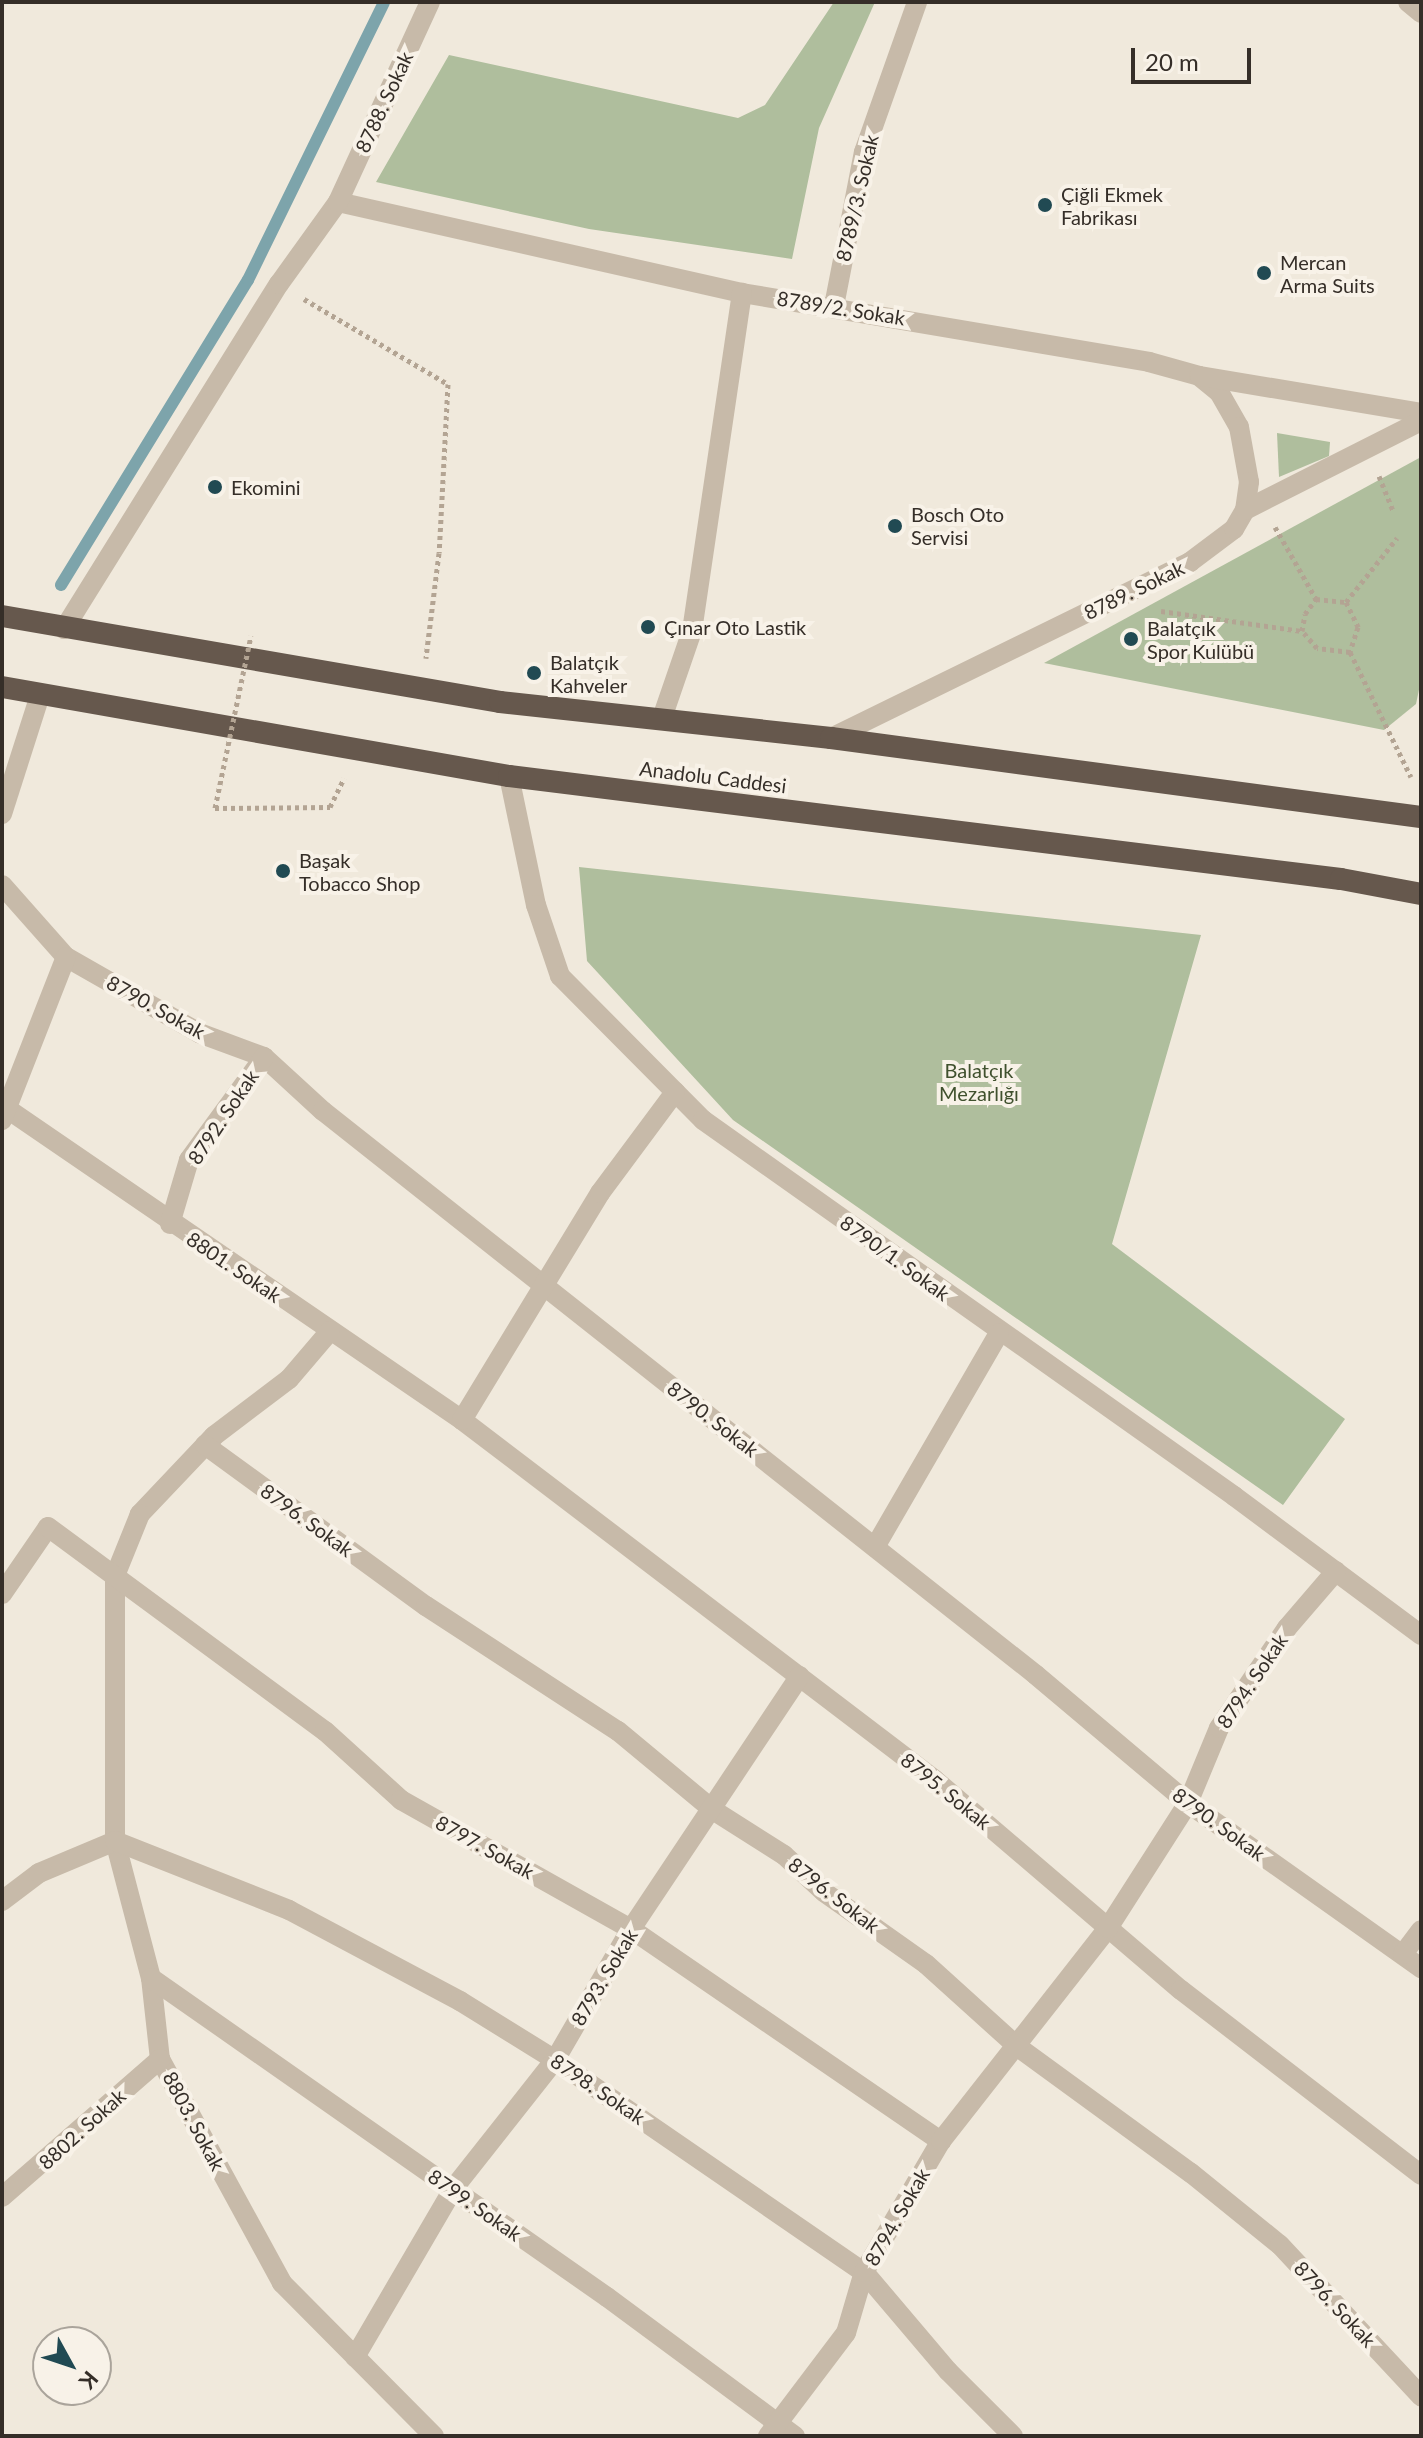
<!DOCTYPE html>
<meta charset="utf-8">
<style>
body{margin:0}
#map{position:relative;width:1423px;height:2438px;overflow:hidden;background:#f0e9dc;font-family:Lato,sans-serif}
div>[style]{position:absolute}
.green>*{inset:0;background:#afbe9d}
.stream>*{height:12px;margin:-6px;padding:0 6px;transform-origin:6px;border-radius:6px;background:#7da4ab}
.path>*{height:5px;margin-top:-2.5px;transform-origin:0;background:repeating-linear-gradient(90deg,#b3a493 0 4px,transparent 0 8px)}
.minor>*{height:20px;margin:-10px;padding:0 10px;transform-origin:10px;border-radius:10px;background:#c7baa9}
.trunk>*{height:22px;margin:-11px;padding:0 11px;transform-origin:11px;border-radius:11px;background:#66584d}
.path-bridge>*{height:5px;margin-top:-2.5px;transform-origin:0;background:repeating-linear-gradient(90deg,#b3a493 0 4px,transparent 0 8px)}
.dots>*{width:22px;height:22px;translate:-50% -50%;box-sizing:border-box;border:4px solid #f8f2e8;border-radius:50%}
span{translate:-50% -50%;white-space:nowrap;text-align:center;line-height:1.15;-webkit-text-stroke:8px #f8f2e8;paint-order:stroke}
.street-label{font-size:20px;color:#352e28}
.poi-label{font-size:20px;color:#352e28}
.left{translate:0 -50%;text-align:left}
.park-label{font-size:20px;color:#40512e}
.frame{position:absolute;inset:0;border:4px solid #352e28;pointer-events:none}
.north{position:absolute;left:32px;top:2326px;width:80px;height:80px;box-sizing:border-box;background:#f8f2e8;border:2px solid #aaa49b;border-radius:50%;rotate:130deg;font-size:22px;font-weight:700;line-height:32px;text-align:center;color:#352e28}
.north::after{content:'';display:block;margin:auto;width:28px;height:36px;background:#214a53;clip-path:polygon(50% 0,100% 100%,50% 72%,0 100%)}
.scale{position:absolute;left:1131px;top:48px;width:120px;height:36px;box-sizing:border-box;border:4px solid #352e28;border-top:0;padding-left:10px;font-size:24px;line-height:28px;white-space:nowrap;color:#352e28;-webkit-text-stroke:6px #f8f2e8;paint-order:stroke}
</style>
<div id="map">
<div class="green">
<i style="clip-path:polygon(834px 2px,875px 2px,819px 128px,792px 259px,589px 229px,376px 182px,449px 55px,738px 118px,765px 105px)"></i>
<i style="clip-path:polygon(1277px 433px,1330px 442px,1329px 456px,1279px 477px)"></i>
<i style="clip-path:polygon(1421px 457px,1421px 680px,1416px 704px,1384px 730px,1044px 663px)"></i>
<i style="clip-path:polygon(579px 867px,1201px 935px,1112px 1244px,1345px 1419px,1283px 1505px,733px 1120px,587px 961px)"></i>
</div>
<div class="stream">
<i style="left:61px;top:585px;width:358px;rotate:-58.5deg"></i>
<i style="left:248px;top:280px;width:309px;rotate:-63.9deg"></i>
</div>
<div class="path">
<i style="left:304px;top:299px;width:167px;rotate:30.6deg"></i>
<i style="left:448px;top:384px;width:169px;rotate:93deg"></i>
<i style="left:439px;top:553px;width:106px;rotate:97.1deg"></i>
<i style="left:1379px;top:476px;width:38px;rotate:68deg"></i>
<i style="left:1275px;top:527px;width:83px;rotate:60.3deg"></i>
<i style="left:1346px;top:602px;width:28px;rotate:64deg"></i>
<i style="left:1358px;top:627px;width:26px;rotate:108deg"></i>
<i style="left:1350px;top:652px;width:33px;rotate:-173deg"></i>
<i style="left:1317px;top:648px;width:23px;rotate:-131deg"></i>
<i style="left:1302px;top:631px;width:17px;rotate:-80deg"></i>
<i style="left:1305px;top:614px;width:19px;rotate:-54deg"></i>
<i style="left:1316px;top:599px;width:30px;rotate:6deg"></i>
<i style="left:1346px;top:602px;width:82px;rotate:-51.4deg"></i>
<i style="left:1161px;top:611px;width:142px;rotate:8.1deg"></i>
<i style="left:1350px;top:652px;width:139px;rotate:64deg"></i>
<i style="left:215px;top:808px;width:115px;rotate:-0.5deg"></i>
<i style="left:330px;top:807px;width:32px;rotate:-64deg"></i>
</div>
<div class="minor">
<i style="left:1408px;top:2px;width:17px;rotate:40deg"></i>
<i style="left:338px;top:202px;width:414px;rotate:12.7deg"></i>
<i style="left:742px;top:293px;width:413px;rotate:9.6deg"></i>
<i style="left:1149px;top:362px;width:52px;rotate:15.6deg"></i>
<i style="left:1199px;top:376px;width:26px;rotate:39deg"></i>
<i style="left:1219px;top:392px;width:40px;rotate:60.3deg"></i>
<i style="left:1239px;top:427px;width:56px;rotate:79.7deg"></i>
<i style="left:1249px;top:482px;width:28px;rotate:98deg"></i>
<i style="left:834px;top:306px;width:157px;rotate:-79deg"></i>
<i style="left:864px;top:152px;width:159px;rotate:-70.5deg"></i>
<i style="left:1200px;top:376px;width:224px;rotate:9.5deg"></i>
<i style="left:64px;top:629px;width:407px;rotate:-58.1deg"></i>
<i style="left:279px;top:284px;width:101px;rotate:-54.3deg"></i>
<i style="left:338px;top:202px;width:220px;rotate:-65.3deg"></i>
<i style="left:662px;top:718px;width:92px;rotate:-71deg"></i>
<i style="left:692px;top:631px;width:342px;rotate:-81.6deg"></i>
<i style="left:831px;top:738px;width:400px;rotate:-26.1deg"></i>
<i style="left:1190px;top:562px;width:55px;rotate:-36.9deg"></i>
<i style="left:1234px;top:529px;width:22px;rotate:-60deg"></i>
<i style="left:1245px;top:510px;width:197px;rotate:-26.8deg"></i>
<i style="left:509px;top:776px;width:132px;rotate:78.2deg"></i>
<i style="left:536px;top:905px;width:75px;rotate:71.3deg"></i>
<i style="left:560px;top:976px;width:203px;rotate:45.2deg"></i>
<i style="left:703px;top:1120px;width:651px;rotate:35.3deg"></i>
<i style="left:1234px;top:1496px;width:233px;rotate:36.6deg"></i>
<i style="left:2px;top:814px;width:125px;rotate:-72.3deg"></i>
<i style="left:2px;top:885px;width:96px;rotate:48.4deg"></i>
<i style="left:66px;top:957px;width:153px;rotate:29.7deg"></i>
<i style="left:199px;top:1033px;width:69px;rotate:20.3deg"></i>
<i style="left:264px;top:1057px;width:80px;rotate:42.5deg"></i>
<i style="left:323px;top:1111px;width:909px;rotate:38.34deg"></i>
<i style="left:1036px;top:1675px;width:199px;rotate:40.1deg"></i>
<i style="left:1188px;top:1803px;width:286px;rotate:35.3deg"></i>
<i style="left:9px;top:1110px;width:549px;rotate:34.38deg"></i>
<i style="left:462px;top:1420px;width:594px;rotate:37.27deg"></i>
<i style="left:935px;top:1780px;width:323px;rotate:40.5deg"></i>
<i style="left:1181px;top:1990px;width:303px;rotate:37.6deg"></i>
<i style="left:2px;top:1120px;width:175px;rotate:-68.6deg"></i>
<i style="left:170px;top:1224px;width:67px;rotate:-73.5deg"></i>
<i style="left:189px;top:1160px;width:127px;rotate:-53.9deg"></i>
<i style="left:330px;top:1331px;width:63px;rotate:130.5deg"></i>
<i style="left:289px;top:1379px;width:94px;rotate:142.8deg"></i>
<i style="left:214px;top:1436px;width:108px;rotate:133.5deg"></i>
<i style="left:140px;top:1514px;width:67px;rotate:112deg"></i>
<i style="left:115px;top:1576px;width:265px;rotate:90deg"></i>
<i style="left:115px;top:1841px;width:142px;rotate:75.3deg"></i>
<i style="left:151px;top:1978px;width:81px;rotate:83.7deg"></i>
<i style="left:160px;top:2059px;width:255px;rotate:61.4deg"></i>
<i style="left:282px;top:2283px;width:216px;rotate:45.2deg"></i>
<i style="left:462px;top:1420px;width:266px;rotate:-58.7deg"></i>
<i style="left:600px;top:1193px;width:126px;rotate:-53.4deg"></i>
<i style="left:205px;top:1445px;width:273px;rotate:36.1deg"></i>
<i style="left:426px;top:1606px;width:229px;rotate:33.1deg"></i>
<i style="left:618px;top:1731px;width:124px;rotate:39.7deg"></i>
<i style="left:713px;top:1810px;width:84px;rotate:32.4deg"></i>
<i style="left:784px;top:1855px;width:54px;rotate:42.8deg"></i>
<i style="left:824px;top:1892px;width:125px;rotate:35.2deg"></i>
<i style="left:926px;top:1964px;width:124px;rotate:42.1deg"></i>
<i style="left:1018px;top:2047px;width:214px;rotate:36.1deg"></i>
<i style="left:1191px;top:2173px;width:114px;rotate:39deg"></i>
<i style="left:1280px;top:2245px;width:207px;rotate:47deg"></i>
<i style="left:875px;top:1547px;width:247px;rotate:-59.9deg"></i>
<i style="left:2px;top:1594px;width:81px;rotate:-55.5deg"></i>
<i style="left:48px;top:1527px;width:344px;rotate:36.4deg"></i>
<i style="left:325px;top:1731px;width:103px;rotate:42.2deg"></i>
<i style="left:401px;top:1800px;width:264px;rotate:29.3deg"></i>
<i style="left:631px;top:1929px;width:376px;rotate:34.4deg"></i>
<i style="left:2px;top:1901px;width:46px;rotate:-37.1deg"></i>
<i style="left:39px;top:1873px;width:82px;rotate:-22.8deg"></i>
<i style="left:115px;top:1841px;width:187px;rotate:21.6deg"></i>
<i style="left:289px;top:1910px;width:194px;rotate:28deg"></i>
<i style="left:460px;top:2001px;width:112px;rotate:31.8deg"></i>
<i style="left:555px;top:2060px;width:375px;rotate:34.5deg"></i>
<i style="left:864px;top:2272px;width:130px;rotate:49.7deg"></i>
<i style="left:948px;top:2371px;width:92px;rotate:45deg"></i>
<i style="left:1403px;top:1954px;width:30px;rotate:-53deg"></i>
<i style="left:151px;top:1978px;width:557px;rotate:34.98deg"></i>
<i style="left:607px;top:2297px;width:234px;rotate:36.5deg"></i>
<i style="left:2px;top:2197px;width:210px;rotate:-41.1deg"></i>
<i style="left:355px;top:2357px;width:194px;rotate:-59.7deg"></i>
<i style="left:453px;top:2189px;width:164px;rotate:-51.7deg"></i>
<i style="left:555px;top:2060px;width:151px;rotate:-59.9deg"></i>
<i style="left:631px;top:1929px;width:304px;rotate:-56.3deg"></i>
<i style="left:768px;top:2436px;width:129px;rotate:-52.9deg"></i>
<i style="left:846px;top:2333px;width:64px;rotate:-73.6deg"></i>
<i style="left:864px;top:2272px;width:152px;rotate:-59.6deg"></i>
<i style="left:941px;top:2141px;width:271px;rotate:-51.9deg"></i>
<i style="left:1108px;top:1928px;width:148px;rotate:-57.4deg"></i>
<i style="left:1188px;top:1803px;width:81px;rotate:-67.5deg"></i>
<i style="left:1219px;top:1728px;width:121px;rotate:-55.8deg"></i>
<i style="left:1287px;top:1628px;width:75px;rotate:-49.3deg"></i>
</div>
<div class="trunk">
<i style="left:2px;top:616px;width:505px;rotate:9.8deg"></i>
<i style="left:500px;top:702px;width:333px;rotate:6.2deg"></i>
<i style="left:831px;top:738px;width:595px;rotate:7.63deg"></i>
<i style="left:2px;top:687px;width:515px;rotate:9.96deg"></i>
<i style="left:509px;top:776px;width:838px;rotate:7.06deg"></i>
<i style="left:1341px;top:879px;width:81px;rotate:10.6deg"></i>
</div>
<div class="path-bridge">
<i style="left:215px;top:808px;width:176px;rotate:-78.2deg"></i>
</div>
<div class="dots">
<i style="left:1045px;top:205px;background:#214a53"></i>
<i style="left:1264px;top:273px;background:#214a53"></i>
<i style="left:215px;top:487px;background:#214a53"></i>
<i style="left:895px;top:526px;background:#214a53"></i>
<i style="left:648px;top:627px;background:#214a53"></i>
<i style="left:1131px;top:639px;background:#214a53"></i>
<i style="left:534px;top:673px;background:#214a53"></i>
<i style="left:283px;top:871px;background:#214a53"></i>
</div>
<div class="street-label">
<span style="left:384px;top:102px;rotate:-65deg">8788. Sokak</span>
<span style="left:857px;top:198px;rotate:-77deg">8789/3. Sokak</span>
<span style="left:841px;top:308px;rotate:9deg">8789/2. Sokak</span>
<span style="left:1134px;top:590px;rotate:-26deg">8789. Sokak</span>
<span style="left:713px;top:777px;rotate:7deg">Anadolu Caddesi</span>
<span style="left:156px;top:1007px;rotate:29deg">8790. Sokak</span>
<span style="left:223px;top:1117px;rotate:-56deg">8792. Sokak</span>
<span style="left:895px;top:1258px;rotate:36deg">8790/1. Sokak</span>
<span style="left:234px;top:1267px;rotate:34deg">8801. Sokak</span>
<span style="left:713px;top:1419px;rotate:38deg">8790. Sokak</span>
<span style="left:307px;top:1520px;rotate:36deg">8796. Sokak</span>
<span style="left:1252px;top:1681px;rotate:-56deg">8794. Sokak</span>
<span style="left:946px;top:1791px;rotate:39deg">8795. Sokak</span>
<span style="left:1219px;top:1824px;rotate:36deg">8790. Sokak</span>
<span style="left:485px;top:1847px;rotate:29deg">8797. Sokak</span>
<span style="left:834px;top:1895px;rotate:38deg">8796. Sokak</span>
<span style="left:604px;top:1977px;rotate:-59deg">8793. Sokak</span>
<span style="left:598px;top:2089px;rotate:34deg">8798. Sokak</span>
<span style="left:194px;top:2121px;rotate:62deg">8803. Sokak</span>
<span style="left:82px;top:2129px;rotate:-42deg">8802. Sokak</span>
<span style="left:475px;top:2205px;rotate:35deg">8799. Sokak</span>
<span style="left:897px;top:2217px;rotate:-60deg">8794. Sokak</span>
<span style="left:1335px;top:2304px;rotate:47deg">8796. Sokak</span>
</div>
<div class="poi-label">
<span class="left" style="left:1061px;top:206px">Çiğli Ekmek<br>Fabrikası</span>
<span class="left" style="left:1280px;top:274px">Mercan<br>Arma Suits</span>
<span class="left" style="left:231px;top:487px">Ekomini</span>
<span class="left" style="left:911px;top:526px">Bosch Oto<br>Servisi</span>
<span class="left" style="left:664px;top:627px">Çınar Oto Lastik</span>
<span class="left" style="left:1147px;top:640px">Balatçık<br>Spor Kulübü</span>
<span class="left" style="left:550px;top:674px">Balatçık<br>Kahveler</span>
<span class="left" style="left:299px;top:872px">Başak<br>Tobacco Shop</span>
</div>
<div class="park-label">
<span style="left:979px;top:1082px">Balatçık<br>Mezarlığı</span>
</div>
<div class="frame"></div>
<div class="north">K</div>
<div class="scale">20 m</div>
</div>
